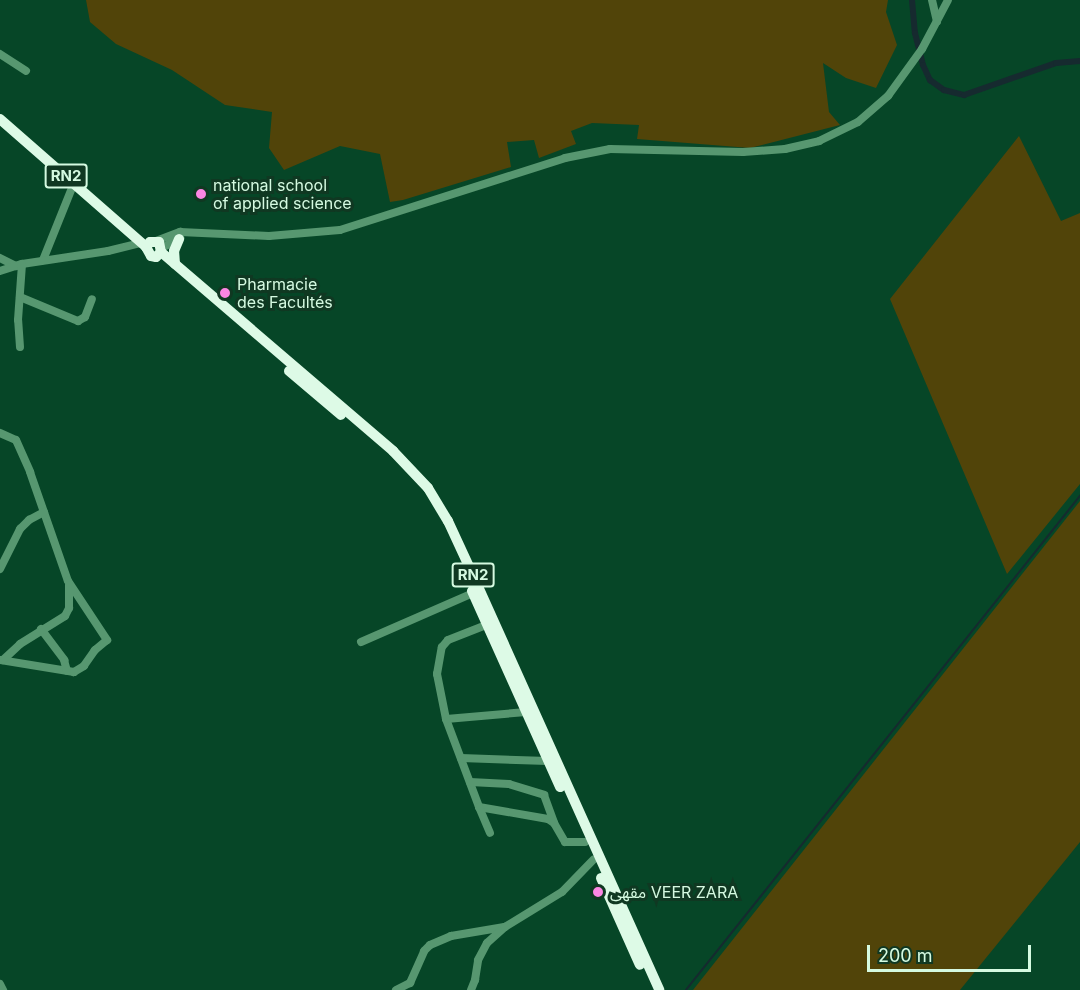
<!DOCTYPE html>
<meta charset="utf-8">
<style>
body{margin:0}
#map{position:relative;width:1080px;height:990px;overflow:hidden;background:#064627;font-family:Inter,"Noto Sans Arabic",sans-serif}
div>[style]{position:absolute}
.green>*{inset:0;background:#514409}
.stream>*{height:1.5px;margin:-0.75px;padding:0 0.75px;transform-origin:0.75px;border-radius:0.75px;background:#162a2f}
.canal>*{height:6px;margin:-3px;padding:0 3px;transform-origin:3px;border-radius:3px;background:#162a2f}
.minor>*{height:8px;margin:-4px;padding:0 4px;transform-origin:4px;border-radius:4px;background:#579770}
.highway>*{height:10px;margin:-5px;padding:0 5px;transform-origin:5px;border-radius:5px;background:#ddfae6}
.dots>*{width:16px;height:16px;translate:-50% -50%;box-sizing:border-box;border:3px solid #103822;border-radius:50%}
span{translate:-50% -50%;white-space:nowrap;text-align:center;line-height:1.15;-webkit-text-stroke:6px #103822;paint-order:stroke}
.shield-label span{padding:2px 4px;background:#103822;border:2px solid;border-radius:4px;-webkit-text-stroke-width:0}
.shield-label{font-size:15px;color:#d5fae1;font-weight:700}
.poi-label{font-size:16px;color:#d5fae1}
.left{translate:0 -50%;text-align:left}
.scale{position:absolute;left:867px;top:945px;width:164px;height:27px;box-sizing:border-box;border:3px solid #d5fae1;border-top:0;padding-left:8px;font-size:18px;line-height:21px;white-space:nowrap;color:#d5fae1;-webkit-text-stroke:4px #103822;paint-order:stroke}
</style>
<div id="map">
<div class="green">
<i style="clip-path:polygon(86px 0,888px 0,886px 12px,897px 45px,876px 88px,846px 78px,823px 63px,829px 112px,840px 125px,750px 148px,637px 139px,639px 125px,592px 123px,571px 131px,576px 144px,539px 158px,534px 140px,507px 142px,511px 167px,403px 200px,390px 202px,380px 154px,340px 146px,284px 170px,269px 148px,272px 112px,225px 105px,172px 70px,116px 44px,90px 22px)"></i>
<i style="clip-path:polygon(1019px 136px,1061px 221px,1080px 213px,1080px 484px,1007px 574px,890px 299px)"></i>
<i style="clip-path:polygon(1080px 501px,1080px 842px,960px 990px,693px 990px)"></i>
</div>
<div class="stream">
<i style="left:686px;top:990px;width:632px;rotate:-51.43deg"></i>
</div>
<div class="canal">
<i style="left:912px;top:0;width:33px;rotate:85deg"></i>
<i style="left:915px;top:33px;width:33px;rotate:76deg"></i>
<i style="left:923px;top:65px;width:17px;rotate:65deg"></i>
<i style="left:930px;top:80px;width:17px;rotate:36deg"></i>
<i style="left:944px;top:90px;width:21px;rotate:14deg"></i>
<i style="left:964px;top:95px;width:97px;rotate:-19.2deg"></i>
<i style="left:1056px;top:63px;width:24px;rotate:-5deg"></i>
</div>
<div class="minor">
<i style="left:932px;top:0;width:22px;rotate:77deg"></i>
<i style="left:0;top:54px;width:31px;rotate:33deg"></i>
<i style="left:156px;top:241px;width:26px;rotate:-21deg"></i>
<i style="left:180px;top:232px;width:89px;rotate:2.6deg"></i>
<i style="left:269px;top:236px;width:71px;rotate:-4.8deg"></i>
<i style="left:340px;top:230px;width:236px;rotate:-17.7deg"></i>
<i style="left:565px;top:158px;width:46px;rotate:-11.3deg"></i>
<i style="left:610px;top:149px;width:133px;rotate:1.3deg"></i>
<i style="left:743px;top:152px;width:42px;rotate:-4.1deg"></i>
<i style="left:785px;top:149px;width:35px;rotate:-13deg"></i>
<i style="left:819px;top:141px;width:43px;rotate:-26deg"></i>
<i style="left:858px;top:122px;width:40px;rotate:-41deg"></i>
<i style="left:888px;top:96px;width:58px;rotate:-54.1deg"></i>
<i style="left:922px;top:49px;width:55px;rotate:-62deg"></i>
<i style="left:162px;top:248px;width:21px;rotate:-29deg"></i>
<i style="left:0;top:258px;width:18px;rotate:27deg"></i>
<i style="left:43px;top:260px;width:83px;rotate:-68.1deg"></i>
<i style="left:0;top:271px;width:23px;rotate:-18deg"></i>
<i style="left:22px;top:264px;width:87px;rotate:-8.6deg"></i>
<i style="left:108px;top:251px;width:34px;rotate:-14deg"></i>
<i style="left:20px;top:297px;width:63px;rotate:22.5deg"></i>
<i style="left:78px;top:321px;width:8px;rotate:-30deg"></i>
<i style="left:85px;top:317px;width:19px;rotate:-69deg"></i>
<i style="left:20px;top:347px;width:27px;rotate:-94deg"></i>
<i style="left:18px;top:320px;width:56px;rotate:-85.9deg"></i>
<i style="left:0;top:433px;width:17px;rotate:24deg"></i>
<i style="left:16px;top:440px;width:35px;rotate:66deg"></i>
<i style="left:30px;top:472px;width:115px;rotate:70.8deg"></i>
<i style="left:68px;top:581px;width:71px;rotate:56.5deg"></i>
<i style="left:107px;top:640px;width:16px;rotate:140deg"></i>
<i style="left:95px;top:650px;width:19px;rotate:125deg"></i>
<i style="left:84px;top:666px;width:12px;rotate:149deg"></i>
<i style="left:74px;top:672px;width:75px;rotate:-170.8deg"></i>
<i style="left:0;top:569px;width:45px;rotate:-63.4deg"></i>
<i style="left:20px;top:529px;width:13px;rotate:-45deg"></i>
<i style="left:29px;top:520px;width:17px;rotate:-28deg"></i>
<i style="left:41px;top:629px;width:39px;rotate:53deg"></i>
<i style="left:64px;top:660px;width:11px;rotate:75deg"></i>
<i style="left:361px;top:642px;width:122px;rotate:-23.6deg"></i>
<i style="left:3px;top:660px;width:23px;rotate:-43deg"></i>
<i style="left:20px;top:644px;width:53px;rotate:-31.9deg"></i>
<i style="left:65px;top:616px;width:9px;rotate:-63deg"></i>
<i style="left:69px;top:608px;width:23px;rotate:-90deg"></i>
<i style="left:526px;top:712px;width:80px;rotate:175deg"></i>
<i style="left:446px;top:719px;width:94px;rotate:69.4deg"></i>
<i style="left:479px;top:807px;width:70px;rotate:9.9deg"></i>
<i style="left:548px;top:819px;width:7px;rotate:34deg"></i>
<i style="left:554px;top:823px;width:22px;rotate:60deg"></i>
<i style="left:565px;top:842px;width:20px"></i>
<i style="left:446px;top:719px;width:46px;rotate:-101.3deg"></i>
<i style="left:437px;top:674px;width:27px;rotate:-80deg"></i>
<i style="left:442px;top:647px;width:9px;rotate:-49deg"></i>
<i style="left:448px;top:640px;width:41px;rotate:-21.5deg"></i>
<i style="left:461px;top:758px;width:87px;rotate:2deg"></i>
<i style="left:470px;top:782px;width:39px;rotate:3deg"></i>
<i style="left:509px;top:784px;width:37px;rotate:17deg"></i>
<i style="left:544px;top:795px;width:30px;rotate:70deg"></i>
<i style="left:479px;top:807px;width:28px;rotate:67deg"></i>
<i style="left:0;top:984px;width:7px;rotate:63deg"></i>
<i style="left:396px;top:990px;width:16px;rotate:-27deg"></i>
<i style="left:410px;top:983px;width:35px;rotate:-66deg"></i>
<i style="left:424px;top:951px;width:8px;rotate:-45deg"></i>
<i style="left:430px;top:945px;width:23px;rotate:-23deg"></i>
<i style="left:451px;top:936px;width:54px;rotate:-9.6deg"></i>
<i style="left:471px;top:990px;width:11px;rotate:-68deg"></i>
<i style="left:475px;top:980px;width:20px;rotate:-81deg"></i>
<i style="left:478px;top:960px;width:19px;rotate:-62deg"></i>
<i style="left:487px;top:943px;width:24px;rotate:-42deg"></i>
<i style="left:505px;top:927px;width:67px;rotate:-31.6deg"></i>
<i style="left:562px;top:892px;width:45px;rotate:-45.9deg"></i>
</div>
<div class="highway">
<i style="left:0;top:119px;width:194px;rotate:41.2deg"></i>
<i style="left:161px;top:252px;width:7px;rotate:135deg"></i>
<i style="left:156px;top:257px;width:5px;rotate:-169deg"></i>
<i style="left:151px;top:256px;width:10px;rotate:-119deg"></i>
<i style="left:146px;top:247px;width:6px;rotate:-51deg"></i>
<i style="left:150px;top:242px;width:9px"></i>
<i style="left:159px;top:242px;width:10px;rotate:79deg"></i>
<i style="left:161px;top:252px;width:306px;rotate:40.6deg"></i>
<i style="left:393px;top:451px;width:51px;rotate:46.6deg"></i>
<i style="left:428px;top:488px;width:39px;rotate:59deg"></i>
<i style="left:448px;top:521px;width:57px;rotate:65.2deg"></i>
<i style="left:472px;top:573px;width:457px;rotate:65.8deg"></i>
<i style="left:175px;top:264px;width:13px;rotate:-94deg"></i>
<i style="left:174px;top:251px;width:13px;rotate:-67deg"></i>
<i style="left:289px;top:371px;width:68px;rotate:40.2deg"></i>
<i style="left:472px;top:591px;width:215px;rotate:65.8deg"></i>
<i style="left:601px;top:878px;width:95px;rotate:65.9deg"></i>
</div>
<div class="dots">
<i style="left:201px;top:194px;background:#fc86e3"></i>
<i style="left:225px;top:293px;background:#fc86e3"></i>
<i style="left:598px;top:892px;background:#fc86e3"></i>
</div>
<div class="shield-label">
<span style="left:66px;top:176px">RN2</span>
<span style="left:473px;top:575px">RN2</span>
</div>
<div class="poi-label">
<span class="left" style="left:213px;top:194px">national school<br>of applied science</span>
<span class="left" style="left:237px;top:293px">Pharmacie<br>des Facultés</span>
<span class="left" style="left:610px;top:892px">مقهى VEER ZARA</span>
</div>
<div class="scale">200 m</div>
</div>
